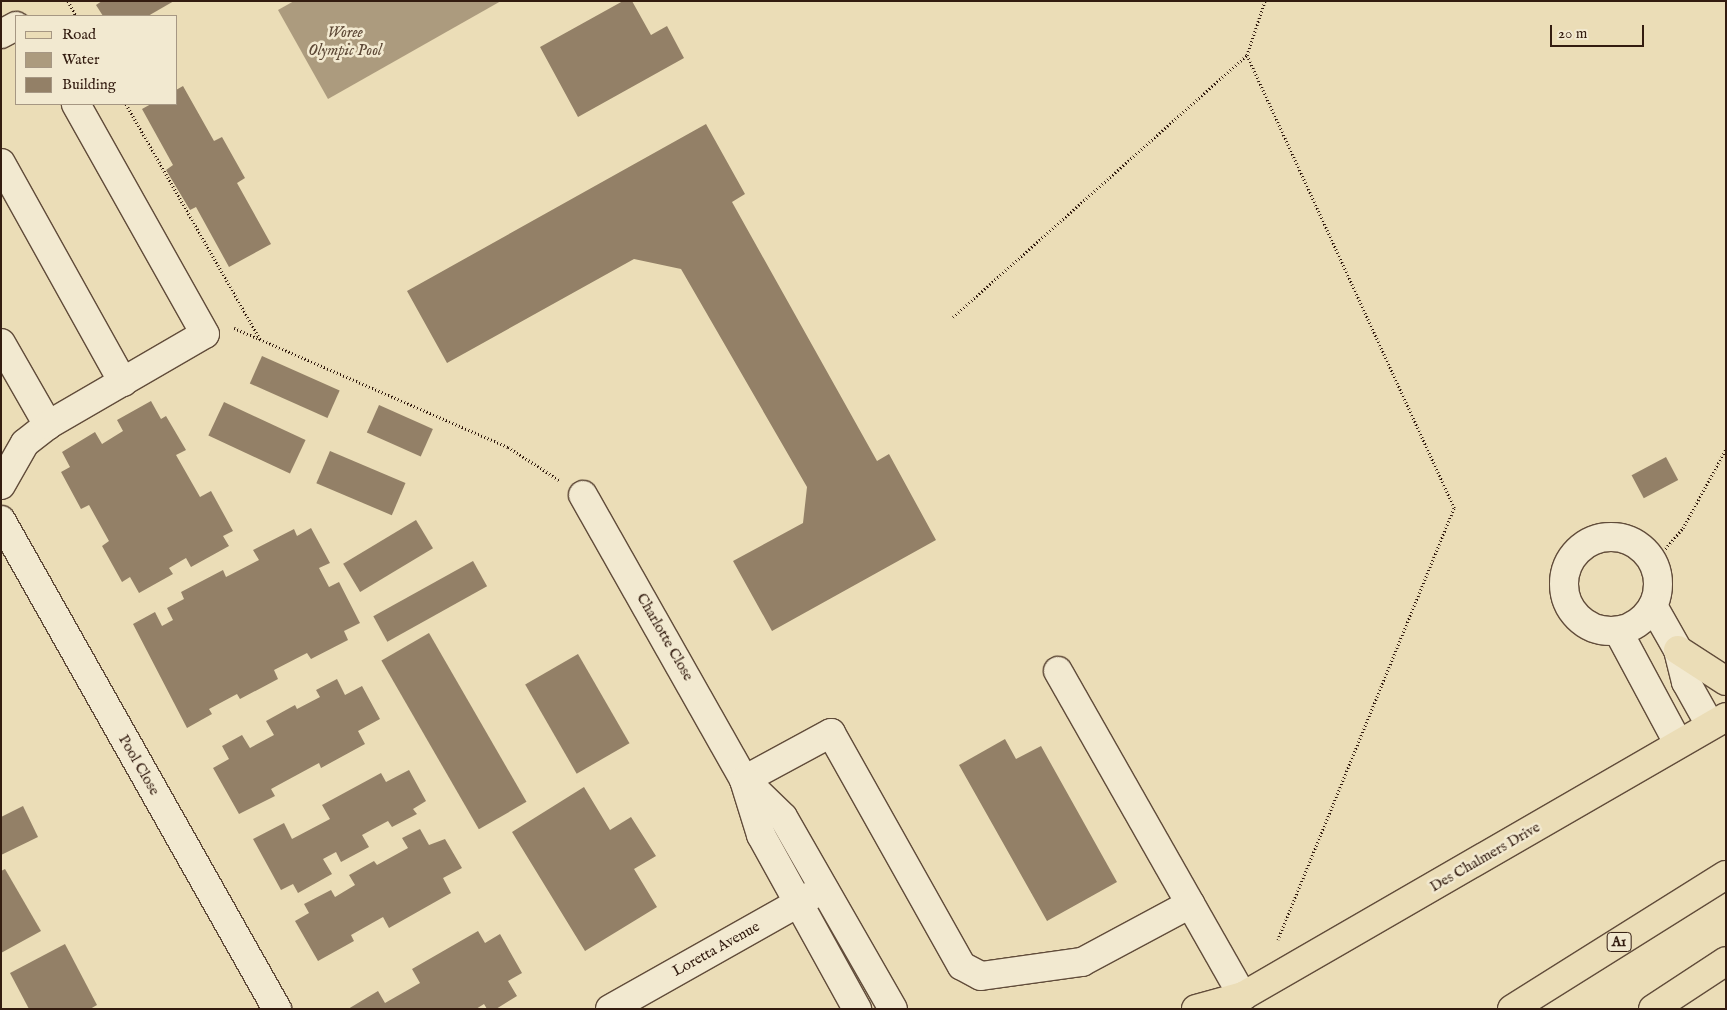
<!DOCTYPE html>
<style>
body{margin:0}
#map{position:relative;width:1727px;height:1010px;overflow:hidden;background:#ebddb7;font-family:"IM FELL English",serif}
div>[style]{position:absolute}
.water>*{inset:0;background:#ac9b7e}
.building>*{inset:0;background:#938067;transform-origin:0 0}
.path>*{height:3px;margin-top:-1.5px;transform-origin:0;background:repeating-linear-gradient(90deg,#331c10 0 1px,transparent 0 3.5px)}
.roads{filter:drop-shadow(1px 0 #614c3a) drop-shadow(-1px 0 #614c3a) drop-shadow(0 1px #614c3a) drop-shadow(0 -1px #614c3a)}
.minor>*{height:28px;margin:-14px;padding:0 14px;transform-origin:14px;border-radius:14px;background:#f2e9d0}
.minor>.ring{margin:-14px;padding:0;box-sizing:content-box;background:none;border:28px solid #f2e9d0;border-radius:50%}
.major>*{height:28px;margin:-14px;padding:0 14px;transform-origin:14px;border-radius:14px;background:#ebddb7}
.highway>*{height:28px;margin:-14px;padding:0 14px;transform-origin:14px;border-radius:14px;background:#ebddb7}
span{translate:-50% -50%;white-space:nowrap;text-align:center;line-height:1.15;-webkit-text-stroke:5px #f2e9d0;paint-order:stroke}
.shield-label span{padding:1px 4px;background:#f2e9d0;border:1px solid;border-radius:4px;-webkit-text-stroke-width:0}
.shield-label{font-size:14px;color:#331c10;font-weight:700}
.street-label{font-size:15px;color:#331c10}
.water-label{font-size:16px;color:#5d4836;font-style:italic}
.frame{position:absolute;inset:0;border:2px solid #331c10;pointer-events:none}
.legend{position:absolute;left:15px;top:15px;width:162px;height:90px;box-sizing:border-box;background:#f2e9d0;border:1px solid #a69783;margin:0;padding:6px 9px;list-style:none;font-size:15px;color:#331c10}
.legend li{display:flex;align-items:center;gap:10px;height:25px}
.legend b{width:25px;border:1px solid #a69783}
.scale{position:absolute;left:1550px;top:25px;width:94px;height:22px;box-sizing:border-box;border:2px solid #331c10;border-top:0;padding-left:6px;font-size:15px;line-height:18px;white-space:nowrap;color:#331c10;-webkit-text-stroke:4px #f2e9d0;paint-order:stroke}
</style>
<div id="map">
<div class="water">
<i style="clip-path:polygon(294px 1px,501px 1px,328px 99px,278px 10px)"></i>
</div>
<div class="building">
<i style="clip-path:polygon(102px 1px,174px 1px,148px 16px,103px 16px,96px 5px)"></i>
<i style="clip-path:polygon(623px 1px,632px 1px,651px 35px,667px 26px,684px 58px,578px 117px,540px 47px)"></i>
<i style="clip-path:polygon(183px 86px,214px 141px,222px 137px,245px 178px,237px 183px,271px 244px,229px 267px,196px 207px,190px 210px,166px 170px,173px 165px,142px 109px,151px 104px,176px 104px,176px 90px)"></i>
<i style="clip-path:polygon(706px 124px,745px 194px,732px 202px,877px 461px,889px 454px,936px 540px,772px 631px,733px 561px,803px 523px,807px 487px,681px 269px,634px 259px,447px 363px,407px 291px)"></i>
<i style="left:262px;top:356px;width:85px;height:30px;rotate:24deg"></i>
<i style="clip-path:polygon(151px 401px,161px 419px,166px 416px,186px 450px,176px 455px,200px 497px,211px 491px,233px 531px,223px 536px,229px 546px,191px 567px,186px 558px,169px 568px,173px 574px,139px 593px,130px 577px,122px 582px,102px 546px,109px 541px,89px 505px,81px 509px,61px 472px,70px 467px,62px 452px,95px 432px,102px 444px,123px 431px,117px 420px)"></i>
<i style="left:224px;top:402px;width:90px;height:37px;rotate:25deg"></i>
<i style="left:379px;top:405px;width:59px;height:30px;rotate:24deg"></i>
<i style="left:330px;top:451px;width:82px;height:35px;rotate:23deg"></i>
<i style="left:1666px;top:457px;width:26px;height:39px;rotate:62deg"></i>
<i style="left:416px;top:520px;width:33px;height:85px;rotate:59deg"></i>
<i style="clip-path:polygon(311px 528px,330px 563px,319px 568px,329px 587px,339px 582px,360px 623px,344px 631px,348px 640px,311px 659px,307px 653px,274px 670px,278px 679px,240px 699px,237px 694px,209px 709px,212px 714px,187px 728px,133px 624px,155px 612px,162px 626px,173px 620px,167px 608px,184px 599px,181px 592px,223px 570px,226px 577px,259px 560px,253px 550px,294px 529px,297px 536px)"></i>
<i style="left:473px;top:561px;width:29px;height:114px;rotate:61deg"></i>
<i style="left:429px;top:633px;width:195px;height:55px;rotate:60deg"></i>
<i style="left:578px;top:654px;width:103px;height:61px;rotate:60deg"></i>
<i style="clip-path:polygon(337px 679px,345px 695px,362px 686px,380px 719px,358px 731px,365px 744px,321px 768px,319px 763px,271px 789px,275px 796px,239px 814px,213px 768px,229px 759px,222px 746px,242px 735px,250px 748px,274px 735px,266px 721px,295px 705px,297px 709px,320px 697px,316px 690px)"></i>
<i style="clip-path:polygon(1005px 739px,1016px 759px,1041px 746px,1117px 882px,1047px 921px,959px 765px)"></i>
<i style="clip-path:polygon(409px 770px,426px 801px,413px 809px,417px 814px,392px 827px,388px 821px,362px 835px,369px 847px,341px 862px,336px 852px,323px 859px,332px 874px,298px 893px,293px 884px,281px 890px,253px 839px,284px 823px,292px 839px,330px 819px,322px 805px,381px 773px,386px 782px)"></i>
<i style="clip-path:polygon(584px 787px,610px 830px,631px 817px,656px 856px,634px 869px,657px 907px,585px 951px,512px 832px)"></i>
<i style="clip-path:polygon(23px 806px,38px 837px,1px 855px,1px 817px)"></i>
<i style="clip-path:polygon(420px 829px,429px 845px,445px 839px,462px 868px,443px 878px,451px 893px,389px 928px,383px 917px,351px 935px,354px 941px,318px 961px,295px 921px,309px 913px,304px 904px,331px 890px,335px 897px,355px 885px,349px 875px,374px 861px,377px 865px,408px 848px,402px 838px)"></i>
<i style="clip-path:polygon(5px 869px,41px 931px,1px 953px,1px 871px)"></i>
<i style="clip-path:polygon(478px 931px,485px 943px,500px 934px,522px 973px,508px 981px,517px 996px,496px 1009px,487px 1009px,484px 1004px,476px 1009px,348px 1009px,378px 991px,385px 1003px,420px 983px,412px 969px)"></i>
<i style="clip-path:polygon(65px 944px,97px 1005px,90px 1009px,29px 1009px,10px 973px)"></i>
</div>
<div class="path">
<i style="left:68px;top:1px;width:17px;rotate:62deg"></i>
<i style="left:1265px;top:1px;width:57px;rotate:108.4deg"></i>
<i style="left:1247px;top:55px;width:498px;rotate:65.4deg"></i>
<i style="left:1454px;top:508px;width:466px;rotate:112.2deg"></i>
<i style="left:126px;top:104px;width:271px;rotate:60.3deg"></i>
<i style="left:953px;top:317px;width:394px;rotate:-41.7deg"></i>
<i style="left:234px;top:328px;width:299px;rotate:23.5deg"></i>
<i style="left:508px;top:447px;width:61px;rotate:32.9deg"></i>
<i style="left:1654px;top:562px;width:45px;rotate:-49.5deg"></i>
<i style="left:1683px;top:528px;width:90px;rotate:-61.4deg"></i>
</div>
<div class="roads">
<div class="minor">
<i style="left:1px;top:34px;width:17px;rotate:-28deg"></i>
<i style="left:1px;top:163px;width:251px;rotate:60.9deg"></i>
<i style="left:1px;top:343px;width:95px;rotate:60.2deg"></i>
<i style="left:1px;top:485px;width:48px;rotate:-60.3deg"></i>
<i style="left:25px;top:443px;width:29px;rotate:-38deg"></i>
<i style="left:48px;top:425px;width:181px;rotate:-30.1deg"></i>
<i style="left:205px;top:334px;width:264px;rotate:-119.3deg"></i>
<i style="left:583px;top:495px;width:327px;rotate:60.5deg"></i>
<i style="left:744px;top:780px;width:58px;rotate:72.8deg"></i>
<i style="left:761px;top:835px;width:199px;rotate:61.1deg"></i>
<i style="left:1px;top:520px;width:562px;rotate:60.56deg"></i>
<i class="ring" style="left:1564px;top:537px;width:66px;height:66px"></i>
<i style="left:1653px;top:606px;width:51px;rotate:60.4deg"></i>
<i style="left:1678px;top:650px;width:33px;rotate:76deg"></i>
<i style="left:1686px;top:682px;width:49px;rotate:60.8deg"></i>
<i style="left:1618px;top:631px;width:127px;rotate:61.8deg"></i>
<i style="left:1058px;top:671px;width:374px;rotate:60.4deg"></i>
<i style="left:744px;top:780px;width:99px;rotate:-28.4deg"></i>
<i style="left:831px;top:733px;width:267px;rotate:60.7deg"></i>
<i style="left:962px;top:966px;width:21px;rotate:28deg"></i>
<i style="left:981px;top:976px;width:102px;rotate:-7.9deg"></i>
<i style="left:1082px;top:962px;width:123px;rotate:-28.2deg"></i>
<i style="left:747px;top:782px;width:50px;rotate:44.2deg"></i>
<i style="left:783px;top:817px;width:221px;rotate:60.2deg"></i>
<i style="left:610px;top:1009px;width:234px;rotate:-29.4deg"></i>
</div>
<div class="major">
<i style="left:1678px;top:650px;width:57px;rotate:32.9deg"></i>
<i style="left:1196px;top:1009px;width:49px;rotate:-15.5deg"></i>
<i style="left:1227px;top:1009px;width:21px;rotate:-39deg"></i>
<i style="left:1243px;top:996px;width:558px;rotate:-30.01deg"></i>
</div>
<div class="highway">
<i style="left:1512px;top:1009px;width:252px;rotate:-32.1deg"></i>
<i style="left:1653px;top:1009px;width:87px;rotate:-33.3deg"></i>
</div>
</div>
<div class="shield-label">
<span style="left:1619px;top:942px">A1</span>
</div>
<div class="street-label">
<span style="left:665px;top:637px;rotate:60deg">Charlotte Close</span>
<span style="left:139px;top:765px;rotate:60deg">Pool Close</span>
<span style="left:1485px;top:857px;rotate:-30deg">Des Chalmers Drive</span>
<span style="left:716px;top:949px;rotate:-29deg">Loretta Avenue</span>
</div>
<div class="water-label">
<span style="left:345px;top:42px">Woree<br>Olympic Pool</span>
</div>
<div class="frame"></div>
<ul class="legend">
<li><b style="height:6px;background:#ebddb7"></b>Road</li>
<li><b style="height:14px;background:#ac9b7e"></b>Water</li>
<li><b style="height:14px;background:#938067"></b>Building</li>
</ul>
<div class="scale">20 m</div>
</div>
